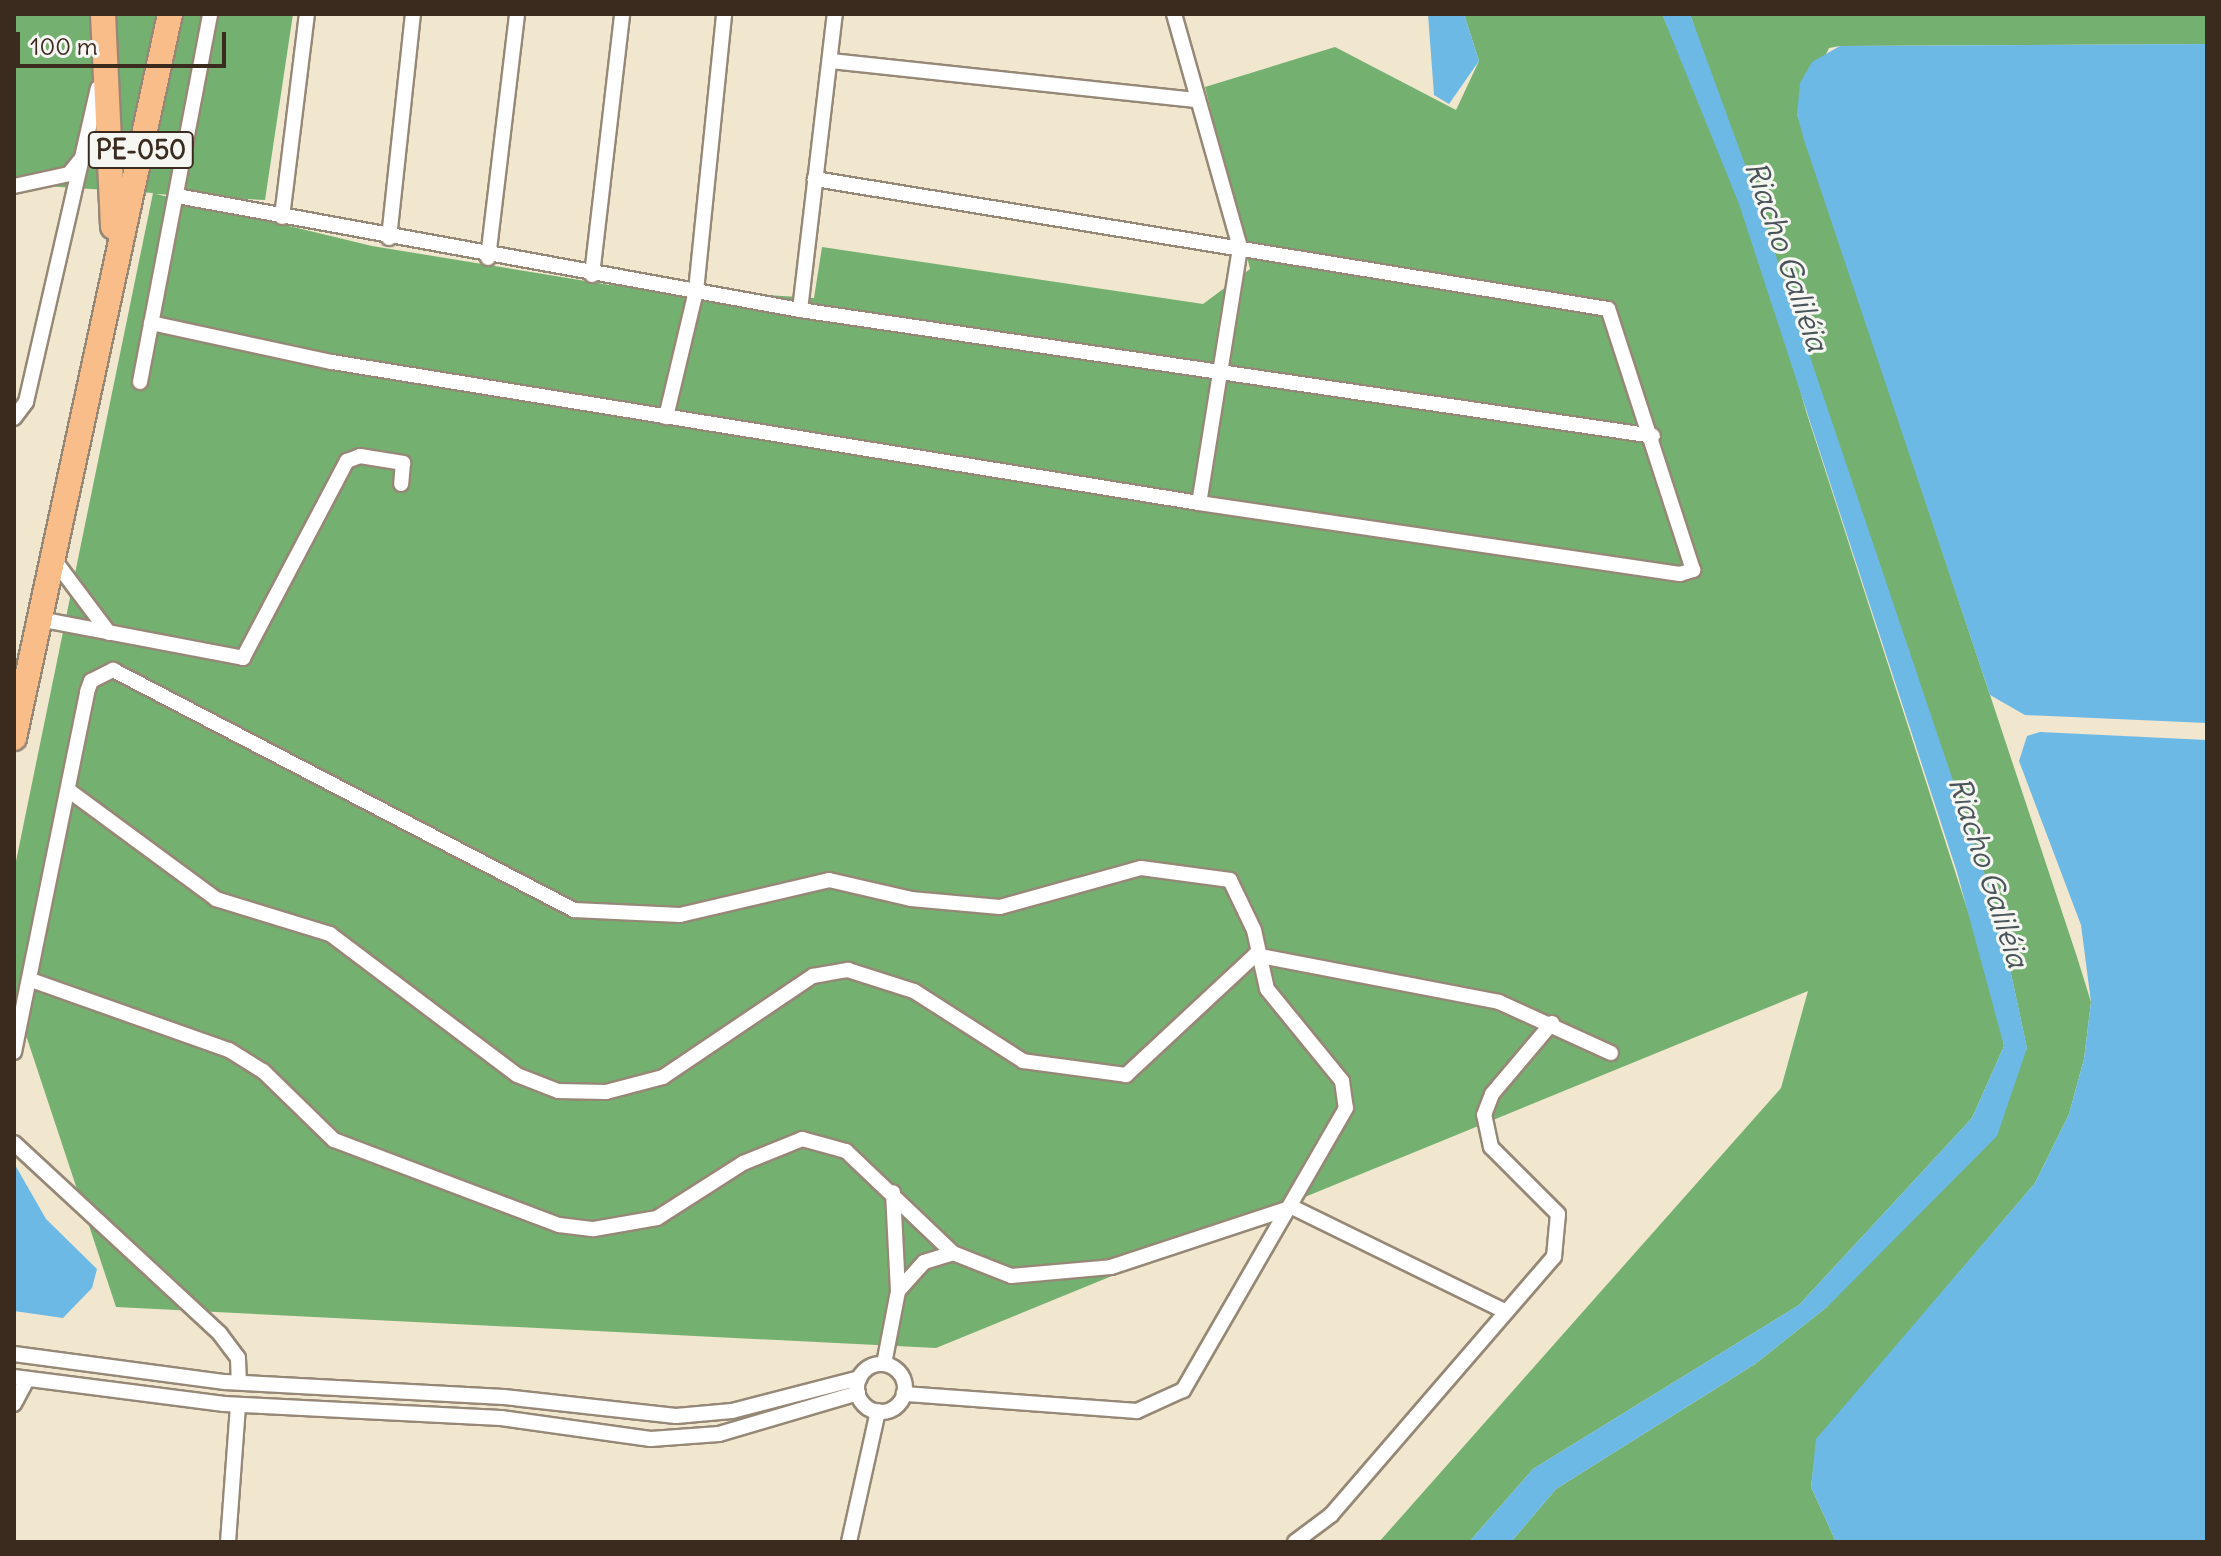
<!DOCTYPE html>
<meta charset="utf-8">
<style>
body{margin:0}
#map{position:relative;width:2221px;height:1556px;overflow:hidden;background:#f1e6ce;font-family:Delius,sans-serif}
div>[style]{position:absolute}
.forest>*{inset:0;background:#74b070}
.water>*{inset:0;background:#6cb9e6}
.roads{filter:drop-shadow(2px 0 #968876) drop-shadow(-2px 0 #968876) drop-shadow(0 2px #968876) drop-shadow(0 -2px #968876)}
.minor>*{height:14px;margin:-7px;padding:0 7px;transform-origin:7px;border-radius:7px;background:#fff}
.minor>.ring{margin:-7px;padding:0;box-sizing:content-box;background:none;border:14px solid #fff;border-radius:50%}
.primary>*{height:24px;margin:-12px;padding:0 12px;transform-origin:12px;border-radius:12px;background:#f8bd89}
span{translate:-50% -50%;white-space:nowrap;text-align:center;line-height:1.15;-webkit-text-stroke:6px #f6f6f2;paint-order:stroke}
.shield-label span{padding:2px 6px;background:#f6f6f2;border:2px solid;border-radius:6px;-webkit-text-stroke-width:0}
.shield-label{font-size:26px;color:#3b2a1e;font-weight:700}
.water-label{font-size:30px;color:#4a555a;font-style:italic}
.frame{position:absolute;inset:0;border:16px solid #3b2a1e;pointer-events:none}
.scale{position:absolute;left:16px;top:32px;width:210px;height:36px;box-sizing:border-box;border:4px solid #3b2a1e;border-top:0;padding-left:10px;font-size:24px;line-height:28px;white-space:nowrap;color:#3b2a1e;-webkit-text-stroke:6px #f6f6f2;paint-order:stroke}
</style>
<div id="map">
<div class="forest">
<i style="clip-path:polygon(14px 14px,293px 14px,265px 200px,156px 194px,372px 246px,610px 285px,814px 298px,822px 247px,1203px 304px,1250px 269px,1205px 87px,1335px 47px,1456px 110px,1479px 61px,1464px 14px,1662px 14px,1749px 210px,1806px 411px,1995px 995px,2004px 1046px,1972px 1118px,1799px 1305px,1533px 1469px,1469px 1542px,1379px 1542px,1781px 1088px,1808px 991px,936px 1348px,116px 1307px,14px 999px,14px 871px,153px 193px,14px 184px)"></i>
<i style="clip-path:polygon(1690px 14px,2207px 14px,2207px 44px,1840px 46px,1829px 48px,1797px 114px,2077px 957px,2091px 1002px,2084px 1059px,2069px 1114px,2035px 1183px,1817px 1439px,1811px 1487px,1836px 1542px,1511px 1542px,1556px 1489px,1755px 1364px,1827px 1307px,2027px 1049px,1999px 917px)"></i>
</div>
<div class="water">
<i style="clip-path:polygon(1428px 14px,1464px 14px,1479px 61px,1449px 104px,1434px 95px)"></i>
<i style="clip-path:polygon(1662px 14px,1690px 14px,1747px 170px,1999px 917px,2027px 1048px,1997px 1136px,1827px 1307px,1755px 1364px,1556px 1489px,1511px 1542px,1469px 1542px,1533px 1469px,1799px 1305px,1972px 1118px,2004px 1046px,1957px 872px,1739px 204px)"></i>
<i style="clip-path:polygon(2207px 44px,2207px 723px,2025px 715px,1990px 695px,1804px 140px,1797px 114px,1800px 83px,1812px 62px,1840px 46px)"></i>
<i style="clip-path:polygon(2040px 732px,2207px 740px,2207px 1542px,1836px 1542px,1811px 1487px,1816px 1439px,2035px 1183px,2069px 1114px,2084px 1059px,2091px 1002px,2081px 925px,2019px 761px,2027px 736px)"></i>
<i style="clip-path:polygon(14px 1163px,46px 1219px,97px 1269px,92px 1288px,63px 1318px,14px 1311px)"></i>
</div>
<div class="roads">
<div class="minor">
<i style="left:1174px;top:14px;width:243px;rotate:74.2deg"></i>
<i style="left:1240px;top:248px;width:258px;rotate:99.1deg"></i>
<i style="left:831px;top:61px;width:369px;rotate:6.1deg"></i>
<i style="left:14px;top:186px;width:56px;rotate:-12.3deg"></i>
<i style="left:69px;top:174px;width:19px;rotate:-51deg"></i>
<i style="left:177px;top:196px;width:633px;rotate:10.37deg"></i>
<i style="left:800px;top:310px;width:862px;rotate:8.4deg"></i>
<i style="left:282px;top:217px;width:205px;rotate:-83deg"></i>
<i style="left:389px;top:238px;width:225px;rotate:-83.9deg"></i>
<i style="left:488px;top:258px;width:246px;rotate:-83.2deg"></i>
<i style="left:592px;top:275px;width:263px;rotate:-83.4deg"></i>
<i style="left:800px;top:310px;width:298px;rotate:-83.3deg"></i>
<i style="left:151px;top:323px;width:185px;rotate:12.2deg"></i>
<i style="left:332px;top:362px;width:878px;rotate:9.24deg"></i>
<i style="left:1199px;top:503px;width:486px;rotate:8.4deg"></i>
<i style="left:1680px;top:574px;width:14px;rotate:-17deg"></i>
<i style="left:1693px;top:570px;width:274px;rotate:-108deg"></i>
<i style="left:1608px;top:309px;width:804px;rotate:-170.69deg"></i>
<i style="left:140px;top:382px;width:375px;rotate:-79.2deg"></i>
<i style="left:666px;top:417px;width:130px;rotate:-76.6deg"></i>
<i style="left:696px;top:291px;width:278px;rotate:-84.2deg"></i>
<i style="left:14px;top:418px;width:20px;rotate:-53deg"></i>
<i style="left:26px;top:402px;width:322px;rotate:-77.1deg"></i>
<i style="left:52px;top:557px;width:95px;rotate:53.1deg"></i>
<i style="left:39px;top:619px;width:208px;rotate:10.8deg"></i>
<i style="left:243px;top:658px;width:223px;rotate:-62.2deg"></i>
<i style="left:347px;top:461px;width:14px;rotate:-21deg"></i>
<i style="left:360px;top:456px;width:44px;rotate:9.2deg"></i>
<i style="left:403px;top:463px;width:21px;rotate:95deg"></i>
<i style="left:71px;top:792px;width:180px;rotate:36.4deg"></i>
<i style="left:216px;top:899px;width:119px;rotate:17.1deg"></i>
<i style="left:330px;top:934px;width:234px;rotate:37deg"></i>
<i style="left:517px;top:1075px;width:44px;rotate:21.3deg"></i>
<i style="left:558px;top:1091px;width:48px;rotate:1.2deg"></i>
<i style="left:606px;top:1092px;width:59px;rotate:-14.7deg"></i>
<i style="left:663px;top:1077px;width:181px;rotate:-34deg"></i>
<i style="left:813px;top:976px;width:36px;rotate:-10deg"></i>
<i style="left:848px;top:970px;width:69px;rotate:17.7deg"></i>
<i style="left:914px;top:991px;width:130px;rotate:32.7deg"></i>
<i style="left:1023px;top:1061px;width:104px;rotate:7.7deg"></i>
<i style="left:1126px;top:1075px;width:176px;rotate:-42.9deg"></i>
<i style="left:1255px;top:955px;width:248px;rotate:10.9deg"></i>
<i style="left:1499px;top:1002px;width:123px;rotate:24.5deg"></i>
<i style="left:31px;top:980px;width:210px;rotate:19.5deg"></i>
<i style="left:229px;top:1050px;width:40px;rotate:32deg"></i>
<i style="left:263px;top:1071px;width:99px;rotate:44.2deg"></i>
<i style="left:334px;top:1140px;width:241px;rotate:20.7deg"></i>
<i style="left:559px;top:1225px;width:35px;rotate:7deg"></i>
<i style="left:594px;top:1229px;width:64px;rotate:-9.9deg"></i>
<i style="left:657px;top:1218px;width:102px;rotate:-32.6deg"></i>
<i style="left:743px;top:1163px;width:64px;rotate:-22.1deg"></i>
<i style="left:802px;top:1139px;width:46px;rotate:15.3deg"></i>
<i style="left:846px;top:1151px;width:148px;rotate:43.6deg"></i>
<i style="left:953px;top:1253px;width:62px;rotate:21.6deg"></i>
<i style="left:1011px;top:1276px;width:100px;rotate:-5.1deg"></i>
<i style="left:1111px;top:1267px;width:191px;rotate:-18.3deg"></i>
<i style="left:1292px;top:1207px;width:236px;rotate:26.1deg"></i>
<i style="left:14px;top:1052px;width:367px;rotate:-78.5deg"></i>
<i style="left:87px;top:692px;width:12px;rotate:-70deg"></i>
<i style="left:91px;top:681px;width:25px;rotate:-27deg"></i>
<i style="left:113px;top:670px;width:520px;rotate:27.5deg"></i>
<i style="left:574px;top:910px;width:106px;rotate:2.7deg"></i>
<i style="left:680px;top:915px;width:153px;rotate:-13.2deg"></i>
<i style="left:829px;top:880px;width:84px;rotate:13deg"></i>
<i style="left:911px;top:899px;width:89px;rotate:5.1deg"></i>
<i style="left:1000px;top:907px;width:146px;rotate:-15.5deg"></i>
<i style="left:1141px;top:868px;width:90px;rotate:7.7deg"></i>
<i style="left:1230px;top:880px;width:55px;rotate:64.4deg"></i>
<i style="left:1254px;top:930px;width:60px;rotate:77.6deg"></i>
<i style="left:1267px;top:989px;width:119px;rotate:50.8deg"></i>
<i style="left:1342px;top:1081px;width:27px;rotate:82deg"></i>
<i style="left:1346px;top:1108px;width:326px;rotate:120deg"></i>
<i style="left:1183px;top:1390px;width:51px;rotate:155.5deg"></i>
<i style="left:1137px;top:1411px;width:234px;rotate:-175.8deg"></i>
<i style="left:14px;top:1143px;width:281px;rotate:42.8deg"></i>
<i style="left:220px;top:1334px;width:30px;rotate:53deg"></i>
<i style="left:238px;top:1358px;width:24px;rotate:88deg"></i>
<i style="left:898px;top:1291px;width:39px;rotate:-48deg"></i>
<i style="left:924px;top:1262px;width:30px;rotate:-17deg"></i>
<i style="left:14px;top:1354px;width:213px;rotate:7.6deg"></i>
<i style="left:225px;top:1382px;width:279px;rotate:3.1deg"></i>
<i style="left:504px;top:1397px;width:173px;rotate:6.3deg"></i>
<i style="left:676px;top:1416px;width:56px;rotate:-5.1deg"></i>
<i style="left:732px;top:1411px;width:132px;rotate:-14.5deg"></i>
<i style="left:884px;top:1364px;width:74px;rotate:-79.1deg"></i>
<i style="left:898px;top:1291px;width:99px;rotate:-92.9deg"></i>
<i class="ring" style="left:857px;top:1364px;width:34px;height:34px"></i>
<i style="left:14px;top:1377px;width:212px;rotate:7.3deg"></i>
<i style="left:224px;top:1404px;width:277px;rotate:2.9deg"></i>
<i style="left:501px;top:1418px;width:151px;rotate:8deg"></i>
<i style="left:651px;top:1439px;width:68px;rotate:-4.2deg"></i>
<i style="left:719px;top:1434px;width:145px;rotate:-16.4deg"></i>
<i style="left:14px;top:1404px;width:27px;rotate:-62deg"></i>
<i style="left:228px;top:1542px;width:137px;rotate:-85.8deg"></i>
<i style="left:849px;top:1542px;width:134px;rotate:-77.5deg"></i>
<i style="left:1295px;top:1542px;width:45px;rotate:-36.9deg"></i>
<i style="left:1331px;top:1515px;width:341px;rotate:-49.2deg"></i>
<i style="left:1554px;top:1257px;width:43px;rotate:-84.7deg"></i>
<i style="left:1558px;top:1214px;width:95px;rotate:-135deg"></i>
<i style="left:1491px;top:1147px;width:33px;rotate:-102deg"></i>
<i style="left:1484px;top:1115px;width:22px;rotate:-69deg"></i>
<i style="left:1492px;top:1094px;width:93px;rotate:-49.8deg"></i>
</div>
<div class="primary">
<i style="left:103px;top:14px;width:213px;rotate:87.3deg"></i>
<i style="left:14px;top:738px;width:741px;rotate:-77.84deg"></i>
</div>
</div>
<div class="shield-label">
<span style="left:141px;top:150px">PE-050</span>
</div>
<div class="water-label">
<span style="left:1787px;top:256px;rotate:71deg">Riacho Galiléia</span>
<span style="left:1989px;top:872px;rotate:72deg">Riacho Galiléia</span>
</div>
<div class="frame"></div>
<div class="scale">100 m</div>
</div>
